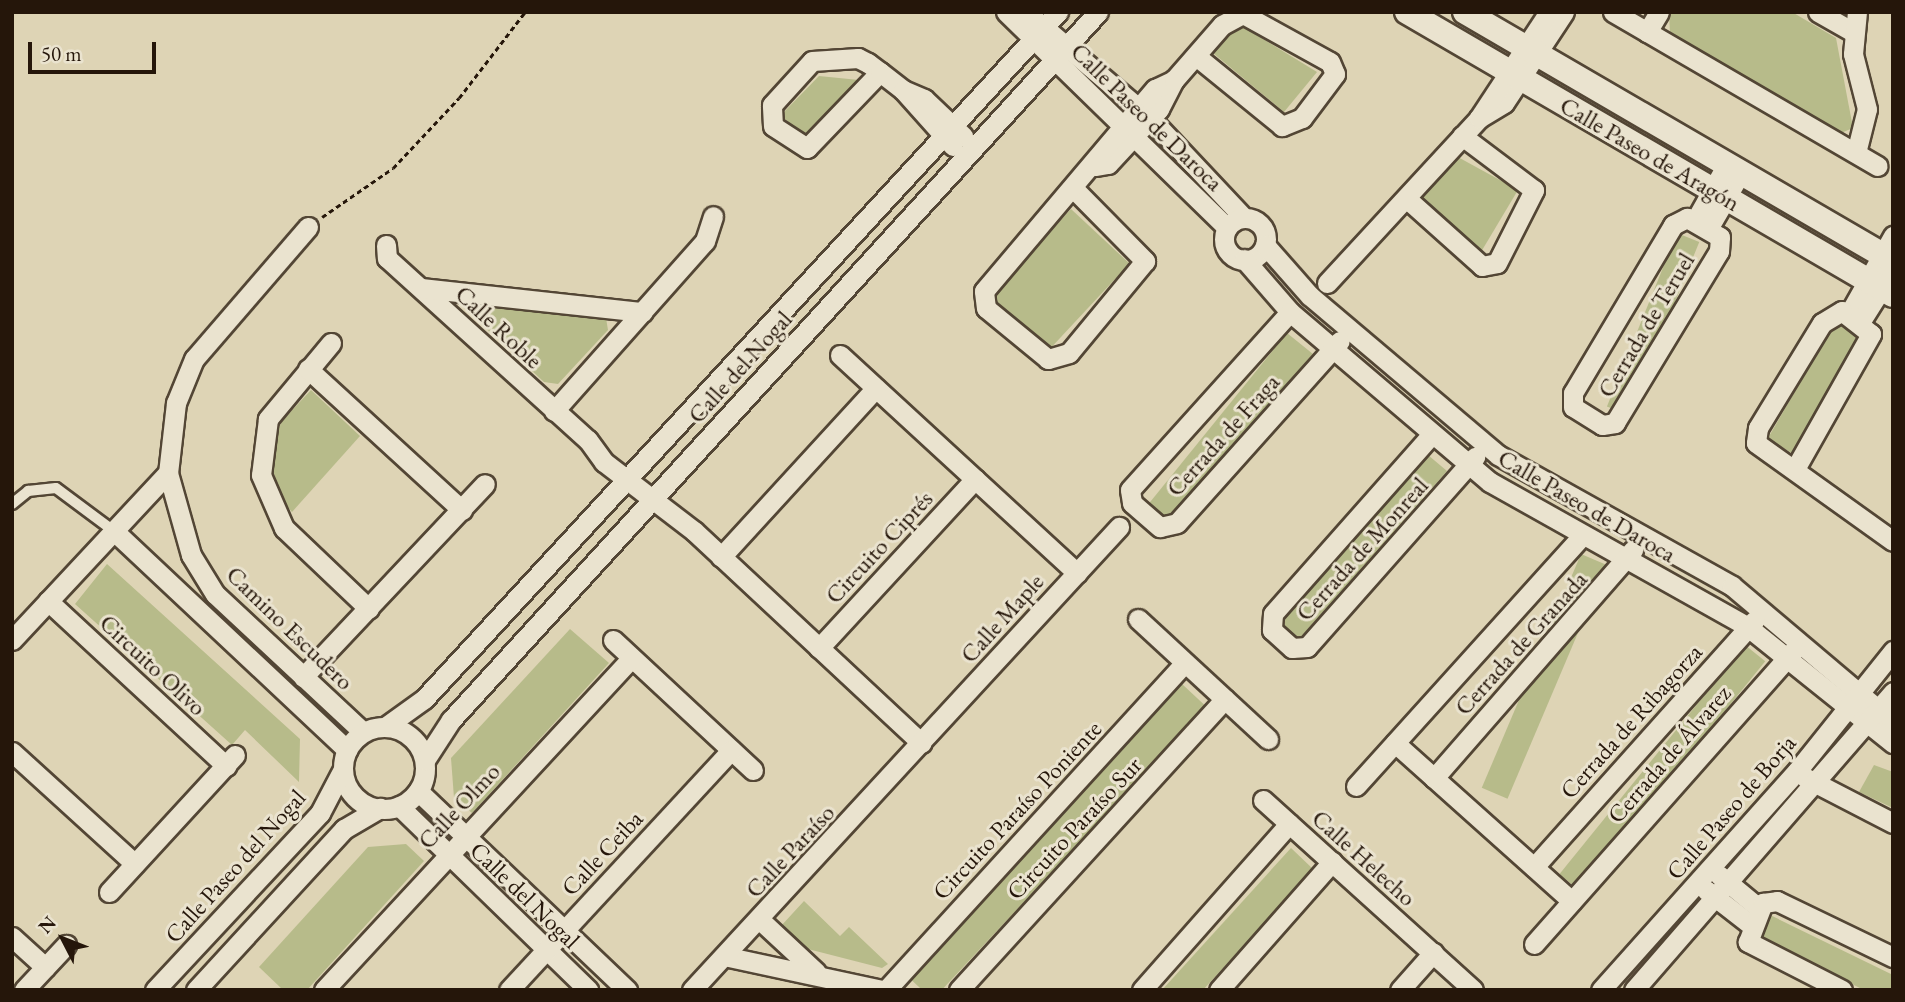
<!DOCTYPE html>
<meta charset="utf-8">
<style>
body{margin:0}
#map{position:relative;width:1905px;height:1002px;overflow:hidden;background:#ded4b5;font-family:"EB Garamond",serif}
div>[style]{position:absolute}
.green>*{inset:0;background:#b7bb8a;transform-origin:0 0}
.path>*{height:2.5px;margin-top:-1.25px;transform-origin:0;background:repeating-linear-gradient(90deg,#25160a 0 5px,transparent 0 8.5px)}
.roads{filter:drop-shadow(2px 0 #534635) drop-shadow(-2px 0 #534635) drop-shadow(0 2px #534635) drop-shadow(0 -2px #534635)}
.service>*{height:10px;margin:-5px;padding:0 5px;transform-origin:5px;border-radius:5px;background:#eae3cf}
.minor>*{height:19px;margin:-9.5px;padding:0 9.5px;transform-origin:9.5px;border-radius:9.5px;background:#eae3cf}
.minor>.ring{margin:-9.5px;padding:0;box-sizing:content-box;background:none;border:19px solid #eae3cf;border-radius:50%}
.tertiary>*{height:24px;margin:-12px;padding:0 12px;transform-origin:12px;border-radius:12px;background:#eae3cf}
span{translate:-50% -50%;white-space:nowrap;text-align:center;line-height:1.15;-webkit-text-stroke:6px #eae3cf;paint-order:stroke}
.street-label{font-size:24px;color:#25160a}
.frame{position:absolute;inset:0;border:14px solid #25160a;pointer-events:none}
.north{position:absolute;left:28px;top:904px;width:70px;height:70px;-webkit-text-stroke:5px #eae3cf;paint-order:stroke;rotate:312deg;font-size:19px;font-weight:700;line-height:28px;text-align:center;color:#25160a}
.north::after{content:'';display:block;margin:auto;width:24px;height:32px;background:#25160a;clip-path:polygon(50% 0,100% 100%,50% 72%,0 100%)}
.scale{position:absolute;left:28px;top:42px;width:128px;height:32px;box-sizing:border-box;border:4px solid #25160a;border-top:0;padding-left:9px;font-size:21px;line-height:24px;white-space:nowrap;color:#25160a;-webkit-text-stroke:5px #eae3cf;paint-order:stroke}
</style>
<div id="map">
<div class="green">
<i style="clip-path:polygon(1669px 12px,1792px 12px,1836px 38px,1853px 128px,1841px 133px,1670px 33px)"></i>
<i style="clip-path:polygon(1237px 23px,1317px 72px,1284px 112px,1213px 53px)"></i>
<i style="clip-path:polygon(819px 76px,859px 80px,805px 139px,781px 115px)"></i>
<i style="clip-path:polygon(1456px 156px,1518px 190px,1481px 252px,1418px 196px)"></i>
<i style="left:1071px;top:209px;width:80px;height:122px;rotate:43deg"></i>
<i style="left:1677px;top:233px;width:24px;height:187px;rotate:22deg"></i>
<i style="clip-path:polygon(453px 298px,606px 318px,608px 330px,558px 384px,544px 382px)"></i>
<i style="left:1835px;top:322px;width:28px;height:135px;rotate:30deg"></i>
<i style="left:1287px;top:333px;width:33px;height:221px;rotate:39deg"></i>
<i style="clip-path:polygon(311px 390px,360px 436px,292px 512px,279px 497px,269px 450px,282px 421px)"></i>
<i style="clip-path:polygon(1428px 455px,1447px 471px,1299px 639px,1277px 620px)"></i>
<i style="left:1581px;top:554px;width:28px;height:254px;rotate:23deg"></i>
<i style="clip-path:polygon(107px 564px,300px 739px,299px 782px,245px 730px,232px 745px,75px 604px)"></i>
<i style="clip-path:polygon(570px 629px,609px 663px,472px 813px,454px 798px,451px 758px)"></i>
<i style="left:1745px;top:645px;width:26px;height:295px;rotate:39deg"></i>
<i style="left:1182px;top:684px;width:33px;height:401px;rotate:43deg"></i>
<i style="clip-path:polygon(1874px 765px,1893px 772px,1893px 808px,1859px 792px)"></i>
<i style="clip-path:polygon(406px 844px,424px 861px,307px 990px,283px 990px,259px 967px,368px 847px)"></i>
<i style="clip-path:polygon(1291px 848px,1313px 869px,1203px 990px,1162px 990px)"></i>
<i style="clip-path:polygon(804px 901px,840px 936px,849px 927px,888px 964px,882px 968px,804px 948px,781px 926px)"></i>
<i style="clip-path:polygon(1768px 914px,1893px 975px,1893px 990px,1864px 990px,1755px 936px)"></i>
</div>
<div class="path">
<i style="left:322px;top:217px;width:86px;rotate:-34.6deg"></i>
<i style="left:393px;top:168px;width:96px;rotate:-46.7deg"></i>
<i style="left:459px;top:98px;width:108px;rotate:-52.5deg"></i>
</div>
<div class="roads">
<div class="service">
<i style="left:12px;top:504px;width:21px;rotate:-39deg"></i>
<i style="left:28px;top:491px;width:28px;rotate:-6deg"></i>
<i style="left:56px;top:488px;width:72px;rotate:36.6deg"></i>
</div>
<div class="minor">
<i style="left:1006px;top:12px;width:309px;rotate:44.3deg"></i>
<i style="left:1026px;top:12px;width:163px;rotate:40.5deg"></i>
<i style="left:1150px;top:118px;width:137px;rotate:46.8deg"></i>
<i style="left:1613px;top:12px;width:306px;rotate:30.2deg"></i>
<i style="left:1818px;top:12px;width:40px;rotate:29.7deg"></i>
<i style="left:1647px;top:32px;width:23px;rotate:-59deg"></i>
<i style="left:880px;top:72px;width:105px;rotate:133.8deg"></i>
<i style="left:807px;top:148px;width:40px;rotate:-147.1deg"></i>
<i style="left:773px;top:126px;width:21px;rotate:-93deg"></i>
<i style="left:772px;top:105px;width:59px;rotate:-47.7deg"></i>
<i style="left:812px;top:61px;width:46px;rotate:-3.7deg"></i>
<i style="left:858px;top:58px;width:11px;rotate:27deg"></i>
<i style="left:868px;top:63px;width:15px;rotate:37deg"></i>
<i style="left:880px;top:72px;width:29px;rotate:38deg"></i>
<i style="left:903px;top:90px;width:23px;rotate:23deg"></i>
<i style="left:924px;top:99px;width:54px;rotate:43.5deg"></i>
<i style="left:903px;top:90px;width:75px;rotate:48.2deg"></i>
<i style="left:1479px;top:118px;width:29px;rotate:-31deg"></i>
<i style="left:1504px;top:103px;width:109px;rotate:-56.6deg"></i>
<i style="left:1856px;top:153px;width:45px;rotate:-76deg"></i>
<i style="left:1867px;top:109px;width:57px;rotate:-104.3deg"></i>
<i style="left:1853px;top:54px;width:42px;rotate:-84.6deg"></i>
<i style="left:1095px;top:166px;width:13px;rotate:-9deg"></i>
<i style="left:1108px;top:164px;width:75px;rotate:-47.2deg"></i>
<i style="left:1159px;top:109px;width:33px;rotate:-63deg"></i>
<i style="left:1075px;top:190px;width:100px;rotate:45.4deg"></i>
<i style="left:1145px;top:261px;width:119px;rotate:129.6deg"></i>
<i style="left:1069px;top:353px;width:22px;rotate:164deg"></i>
<i style="left:1048px;top:359px;width:80px;rotate:-140.6deg"></i>
<i style="left:986px;top:308px;width:17px;rotate:-97deg"></i>
<i style="left:984px;top:291px;width:265px;rotate:-49.8deg"></i>
<i style="left:1155px;top:89px;width:21px;rotate:-25deg"></i>
<i style="left:1174px;top:80px;width:73px;rotate:-48.9deg"></i>
<i style="left:1222px;top:25px;width:24px;rotate:-28deg"></i>
<i style="left:1243px;top:14px;width:99px;rotate:28.9deg"></i>
<i style="left:1330px;top:62px;width:13px;rotate:67deg"></i>
<i style="left:1335px;top:74px;width:55px;rotate:126.9deg"></i>
<i style="left:1302px;top:118px;width:22px;rotate:158deg"></i>
<i style="left:1282px;top:126px;width:111px;rotate:-140.9deg"></i>
<i style="left:1406px;top:198px;width:102px;rotate:41.8deg"></i>
<i style="left:1482px;top:266px;width:15px;rotate:-11deg"></i>
<i style="left:1497px;top:263px;width:82px;rotate:-63.1deg"></i>
<i style="left:1534px;top:190px;width:90px;rotate:-143.1deg"></i>
<i style="left:1687px;top:218px;width:38px;rotate:30deg"></i>
<i style="left:1720px;top:237px;width:14px;rotate:94deg"></i>
<i style="left:1719px;top:251px;width:201px;rotate:121.2deg"></i>
<i style="left:1615px;top:423px;width:13px;rotate:171deg"></i>
<i style="left:1602px;top:425px;width:34px;rotate:-148deg"></i>
<i style="left:1573px;top:407px;width:14px;rotate:-90deg"></i>
<i style="left:1573px;top:393px;width:196px;rotate:-59.2deg"></i>
<i style="left:1673px;top:225px;width:16px;rotate:-27deg"></i>
<i class="ring" style="left:1224px;top:218px;width:23px;height:23px"></i>
<i style="left:1695px;top:221px;width:65px;rotate:-60.7deg"></i>
<i style="left:308px;top:227px;width:174px;rotate:130.8deg"></i>
<i style="left:194px;top:359px;width:48px;rotate:112.2deg"></i>
<i style="left:176px;top:403px;width:70px;rotate:96.5deg"></i>
<i style="left:168px;top:473px;width:85px;rotate:74.3deg"></i>
<i style="left:191px;top:555px;width:46px;rotate:58.4deg"></i>
<i style="left:215px;top:594px;width:202px;rotate:43deg"></i>
<i style="left:1708px;top:229px;width:66px;rotate:-59.9deg"></i>
<i style="left:386px;top:245px;width:13px;rotate:86deg"></i>
<i style="left:387px;top:258px;width:271px;rotate:42.2deg"></i>
<i style="left:588px;top:440px;width:27px;rotate:54deg"></i>
<i style="left:604px;top:462px;width:113px;rotate:37.5deg"></i>
<i style="left:694px;top:531px;width:311px;rotate:43deg"></i>
<i style="left:1265px;top:245px;width:68px;rotate:48.6deg"></i>
<i style="left:1310px;top:296px;width:246px;rotate:40.2deg"></i>
<i style="left:1498px;top:455px;width:268px;rotate:29.2deg"></i>
<i style="left:1732px;top:586px;width:211px;rotate:40.2deg"></i>
<i style="left:1244px;top:259px;width:70px;rotate:49deg"></i>
<i style="left:1290px;top:312px;width:262px;rotate:40.4deg"></i>
<i style="left:1490px;top:482px;width:296px;rotate:29.3deg"></i>
<i style="left:1748px;top:627px;width:186px;rotate:38.7deg"></i>
<i style="left:1327px;top:283px;width:224px;rotate:-47.3deg"></i>
<i style="left:1479px;top:118px;width:127px;rotate:-56.6deg"></i>
<i style="left:421px;top:288px;width:223px;rotate:6.2deg"></i>
<i style="left:1290px;top:312px;width:239px;rotate:132deg"></i>
<i style="left:1130px;top:490px;width:13px;rotate:81deg"></i>
<i style="left:1132px;top:503px;width:37px;rotate:41deg"></i>
<i style="left:1160px;top:527px;width:17px;rotate:-13deg"></i>
<i style="left:1177px;top:523px;width:244px;rotate:-48.2deg"></i>
<i style="left:1849px;top:314px;width:90px;rotate:-60.6deg"></i>
<i style="left:1861px;top:321px;width:60px;rotate:-57.9deg"></i>
<i style="left:331px;top:343px;width:99px;rotate:129.7deg"></i>
<i style="left:268px;top:419px;width:56px;rotate:97.1deg"></i>
<i style="left:261px;top:475px;width:58px;rotate:66.5deg"></i>
<i style="left:284px;top:528px;width:117px;rotate:43.6deg"></i>
<i style="left:840px;top:355px;width:322px;rotate:42.6deg"></i>
<i style="left:308px;top:369px;width:209px;rotate:42.5deg"></i>
<i style="left:554px;top:411px;width:227px;rotate:-48.4deg"></i>
<i style="left:705px;top:241px;width:26px;rotate:-72deg"></i>
<i style="left:1432px;top:434px;width:240px;rotate:131.5deg"></i>
<i style="left:1273px;top:614px;width:16px;rotate:94deg"></i>
<i style="left:1272px;top:630px;width:27px;rotate:42deg"></i>
<i style="left:1292px;top:648px;width:15px;rotate:-4deg"></i>
<i style="left:1307px;top:647px;width:254px;rotate:-48.5deg"></i>
<i style="left:1795px;top:469px;width:155px;rotate:-60.6deg"></i>
<i style="left:1871px;top:334px;width:37px;rotate:-142deg"></i>
<i style="left:1842px;top:311px;width:23px;rotate:149deg"></i>
<i style="left:1822px;top:323px;width:123px;rotate:121.4deg"></i>
<i style="left:1758px;top:428px;width:15px;rotate:98deg"></i>
<i style="left:1756px;top:443px;width:168px;rotate:35.6deg"></i>
<i style="left:114px;top:531px;width:320px;rotate:43.2deg"></i>
<i style="left:721px;top:557px;width:229px;rotate:-47.5deg"></i>
<i style="left:48px;top:601px;width:243px;rotate:42.8deg"></i>
<i style="left:1138px;top:619px;width:177px;rotate:42.7deg"></i>
<i style="left:12px;top:640px;width:229px;rotate:-47deg"></i>
<i style="left:613px;top:640px;width:191px;rotate:42.9deg"></i>
<i style="left:819px;top:648px;width:230px;rotate:-47.3deg"></i>
<i style="left:303px;top:677px;width:265px;rotate:-46.7deg"></i>
<i style="left:385px;top:727px;width:48px;rotate:-35.7deg"></i>
<i style="left:424px;top:699px;width:935px;rotate:-47.3deg"></i>
<i class="ring" style="left:343px;top:727px;width:63px;height:63px"></i>
<i style="left:1395px;top:743px;width:237px;rotate:41.8deg"></i>
<i style="left:12px;top:752px;width:166px;rotate:42.3deg"></i>
<i style="left:425px;top:760px;width:48px;rotate:-57deg"></i>
<i style="left:451px;top:720px;width:959px;rotate:-47.58deg"></i>
<i style="left:1434px;top:778px;width:303px;rotate:-48.9deg"></i>
<i style="left:1806px;top:778px;width:98px;rotate:27.3deg"></i>
<i style="left:1356px;top:786px;width:337px;rotate:-47.9deg"></i>
<i style="left:418px;top:791px;width:289px;rotate:43.6deg"></i>
<i style="left:1263px;top:800px;width:283px;rotate:42.1deg"></i>
<i style="left:399px;top:806px;width:264px;rotate:44.2deg"></i>
<i style="left:1534px;top:867px;width:331px;rotate:-48.2deg"></i>
<i style="left:1719px;top:875px;width:53px;rotate:39.7deg"></i>
<i style="left:1706px;top:890px;width:57px;rotate:37.9deg"></i>
<i style="left:109px;top:892px;width:186px;rotate:-47.4deg"></i>
<i style="left:759px;top:919px;width:78px;rotate:42.9deg"></i>
<i style="left:12px;top:937px;width:45px;rotate:42.3deg"></i>
<i style="left:1534px;top:944px;width:394px;rotate:-48.5deg"></i>
<i style="left:724px;top:956px;width:163px;rotate:12.1deg"></i>
<i style="left:24px;top:990px;width:62px;rotate:-47deg"></i>
<i style="left:155px;top:990px;width:242px;rotate:-47deg"></i>
<i style="left:320px;top:813px;width:47px;rotate:-62.4deg"></i>
<i style="left:196px;top:990px;width:219px;rotate:-47.4deg"></i>
<i style="left:344px;top:829px;width:42px;rotate:-30.3deg"></i>
<i style="left:324px;top:990px;width:452px;rotate:-47.2deg"></i>
<i style="left:509px;top:990px;width:327px;rotate:-47.2deg"></i>
<i style="left:692px;top:990px;width:630px;rotate:-47.32deg"></i>
<i style="left:886px;top:990px;width:443px;rotate:-47.6deg"></i>
<i style="left:959px;top:990px;width:394px;rotate:-47.6deg"></i>
<i style="left:1142px;top:990px;width:222px;rotate:-48.5deg"></i>
<i style="left:1219px;top:990px;width:171px;rotate:-48.6deg"></i>
<i style="left:1400px;top:990px;width:50px;rotate:-48.3deg"></i>
<i style="left:1601px;top:990px;width:294px;rotate:-48.2deg"></i>
<i style="left:1797px;top:771px;width:154px;rotate:-51.3deg"></i>
<i style="left:1634px;top:990px;width:395px;rotate:-49deg"></i>
<i style="left:1842px;top:990px;width:106px;rotate:-152.9deg"></i>
<i style="left:1748px;top:942px;width:42px;rotate:-69deg"></i>
<i style="left:1763px;top:903px;width:14px;rotate:-8deg"></i>
<i style="left:1777px;top:901px;width:129px;rotate:25.8deg"></i>
</div>
<div class="tertiary">
<i style="left:1407px;top:12px;width:562px;rotate:30.21deg"></i>
<i style="left:1465px;top:12px;width:495px;rotate:30.2deg"></i>
</div>
</div>
<div class="street-label">
<span style="left:1147px;top:117px;rotate:44deg">Calle Paseo de Daroca</span>
<span style="left:1650px;top:154px;rotate:30deg">Calle Paseo de Aragón</span>
<span style="left:1646px;top:325px;rotate:-59deg">Cerrada de Teruel</span>
<span style="left:499px;top:327px;rotate:43deg">Calle Roble</span>
<span style="left:740px;top:367px;rotate:-48deg">Calle del Nogal</span>
<span style="left:1223px;top:435px;rotate:-48deg">Cerrada de Fraga</span>
<span style="left:1587px;top:506px;rotate:30deg">Calle Paseo de Daroca</span>
<span style="left:879px;top:547px;rotate:-47deg">Circuito Ciprés</span>
<span style="left:1362px;top:549px;rotate:-48deg">Cerrada de Monreal</span>
<span style="left:1002px;top:618px;rotate:-48deg">Calle Maple</span>
<span style="left:290px;top:628px;rotate:44deg">Camino Escudero</span>
<span style="left:1521px;top:643px;rotate:-48deg">Cerrada de Granada</span>
<span style="left:153px;top:665px;rotate:43deg">Circuito Olivo</span>
<span style="left:1631px;top:721px;rotate:-48deg">Cerrada de Ribagorza</span>
<span style="left:1669px;top:754px;rotate:-49deg">Cerrada de Álvarez</span>
<span style="left:459px;top:806px;rotate:-47deg">Calle Olmo</span>
<span style="left:1731px;top:807px;rotate:-49deg">Calle Paseo de Borja</span>
<span style="left:1017px;top:810px;rotate:-47deg">Circuito Paraíso Poniente</span>
<span style="left:1074px;top:828px;rotate:-47deg">Circuito Paraíso Sur</span>
<span style="left:790px;top:851px;rotate:-47deg">Calle Paraíso</span>
<span style="left:602px;top:853px;rotate:-47deg">Calle Ceiba</span>
<span style="left:1364px;top:858px;rotate:42deg">Calle Helecho</span>
<span style="left:235px;top:866px;rotate:-48deg">Calle Paseo del Nogal</span>
<span style="left:525px;top:895px;rotate:44deg">Calle del Nogal</span>
</div>
<div class="frame"></div>
<div class="north">N</div>
<div class="scale">50 m</div>
</div>
